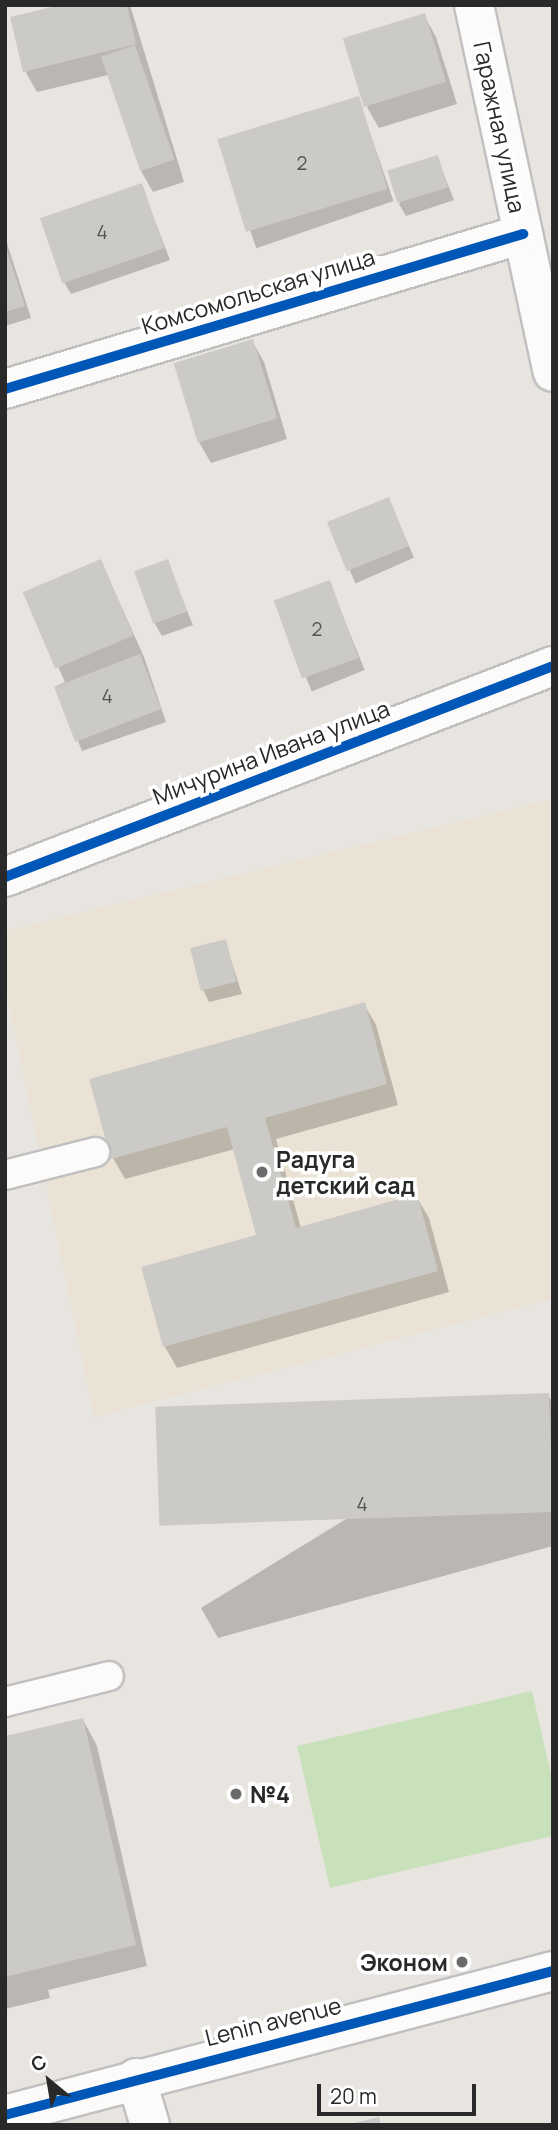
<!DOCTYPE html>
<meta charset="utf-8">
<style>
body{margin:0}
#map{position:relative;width:558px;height:2130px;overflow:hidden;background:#e8e4e0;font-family:Manrope,sans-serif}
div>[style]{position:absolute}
.education>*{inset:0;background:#eae3d5}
.green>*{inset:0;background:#c9e1ba}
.shadow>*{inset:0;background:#0003;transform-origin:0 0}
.building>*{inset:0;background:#cccac7;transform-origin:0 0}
.roads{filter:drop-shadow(2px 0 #c1c0c1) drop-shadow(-2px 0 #c1c0c1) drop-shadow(0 2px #c1c0c1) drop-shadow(0 -2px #c1c0c1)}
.lane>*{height:28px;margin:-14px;padding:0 14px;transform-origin:14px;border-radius:14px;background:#fcfbfa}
.street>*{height:38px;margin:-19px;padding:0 19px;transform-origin:19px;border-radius:19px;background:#fcfbfa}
.cycleway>*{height:10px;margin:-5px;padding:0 5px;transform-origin:5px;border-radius:5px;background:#0057b8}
.dots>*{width:19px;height:19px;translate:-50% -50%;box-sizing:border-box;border:4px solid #fff;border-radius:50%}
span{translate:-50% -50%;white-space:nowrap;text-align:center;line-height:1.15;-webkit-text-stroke:7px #fff;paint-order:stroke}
.number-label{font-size:19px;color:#545352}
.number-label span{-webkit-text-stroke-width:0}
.street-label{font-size:23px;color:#292929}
.poi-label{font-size:23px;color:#292929;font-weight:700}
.left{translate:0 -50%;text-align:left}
.right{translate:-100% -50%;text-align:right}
.frame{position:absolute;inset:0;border:7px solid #292929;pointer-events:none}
.north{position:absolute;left:14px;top:2046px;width:70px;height:70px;-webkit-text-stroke:5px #fff;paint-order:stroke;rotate:330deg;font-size:19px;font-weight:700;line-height:28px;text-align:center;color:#292929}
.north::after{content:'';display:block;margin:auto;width:24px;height:32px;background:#292929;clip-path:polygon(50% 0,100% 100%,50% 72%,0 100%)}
.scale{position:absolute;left:317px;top:2084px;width:159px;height:32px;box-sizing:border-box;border:4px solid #292929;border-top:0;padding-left:9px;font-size:21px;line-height:24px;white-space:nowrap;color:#292929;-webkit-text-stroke:5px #fff;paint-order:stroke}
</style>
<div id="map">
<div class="education">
<i style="clip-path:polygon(553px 799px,553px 1299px,94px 1417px,5px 986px,5px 931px)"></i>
</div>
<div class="green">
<i style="clip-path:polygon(532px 1691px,553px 1783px,553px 1836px,330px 1888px,297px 1746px)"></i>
</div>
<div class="shadow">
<i style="clip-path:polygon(68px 5px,130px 5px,184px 182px,153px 192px,141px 171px,108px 75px,37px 92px,25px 71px)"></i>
<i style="clip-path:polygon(424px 15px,436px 37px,457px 104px,379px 128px,367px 107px)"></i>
<i style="left:358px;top:98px;width:109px;height:145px;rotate:71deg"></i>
<i style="clip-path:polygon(437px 157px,454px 200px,406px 216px,399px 204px)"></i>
<i style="clip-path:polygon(141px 185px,170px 260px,71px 294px,64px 282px)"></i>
<i style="clip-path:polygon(5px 237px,31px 318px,5px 326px)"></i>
<i style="clip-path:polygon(252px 341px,264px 362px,287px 439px,211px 463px,199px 442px)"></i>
<i style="left:388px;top:499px;width:64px;height:64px;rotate:66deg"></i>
<i style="clip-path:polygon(101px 561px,144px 657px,166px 722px,82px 751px,56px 686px,65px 682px,25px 593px)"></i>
<i style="clip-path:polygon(167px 562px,193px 625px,162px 636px,155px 624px)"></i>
<i style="left:329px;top:582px;width:95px;height:57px;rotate:68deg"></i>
<i style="clip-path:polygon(225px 941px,242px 994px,209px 1002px,203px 990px)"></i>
<i style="clip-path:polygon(364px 1004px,376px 1025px,398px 1105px,276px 1139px,301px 1228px,416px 1196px,429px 1218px,449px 1292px,177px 1368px,165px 1347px,143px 1269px,259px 1237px,235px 1149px,125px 1179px,113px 1158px)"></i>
<i style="clip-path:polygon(548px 1395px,553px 1403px,553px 1546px,218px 1638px,201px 1608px)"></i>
<i style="clip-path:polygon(83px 1720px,97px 1746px,147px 1966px,48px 1990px,50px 1998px,5px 2009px,5px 1737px)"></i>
</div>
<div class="building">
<i style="clip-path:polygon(60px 5px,127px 5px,136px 44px,23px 72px,10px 17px)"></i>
<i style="left:425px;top:13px;width:72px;height:86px;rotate:73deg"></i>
<i style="left:135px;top:45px;width:121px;height:36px;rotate:71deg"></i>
<i style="left:359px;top:96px;width:97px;height:148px;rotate:73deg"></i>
<i style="left:438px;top:155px;width:34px;height:53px;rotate:73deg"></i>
<i style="left:142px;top:183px;width:69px;height:108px;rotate:71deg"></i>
<i style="clip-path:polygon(5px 244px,25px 306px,5px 312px)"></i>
<i style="left:253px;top:339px;width:83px;height:83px;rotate:73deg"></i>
<i style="left:389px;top:497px;width:53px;height:67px;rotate:68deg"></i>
<i style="left:101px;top:559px;width:83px;height:85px;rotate:67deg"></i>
<i style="left:168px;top:559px;width:56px;height:36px;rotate:70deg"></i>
<i style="left:330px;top:580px;width:83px;height:60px;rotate:70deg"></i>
<i style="left:140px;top:654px;width:59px;height:92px;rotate:69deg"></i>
<i style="left:226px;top:939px;width:44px;height:37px;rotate:76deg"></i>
<i style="clip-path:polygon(365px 1002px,387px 1084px,265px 1118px,296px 1228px,417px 1194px,438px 1271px,163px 1347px,141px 1267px,256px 1235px,227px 1127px,111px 1159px,89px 1079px)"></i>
<i style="left:549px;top:1393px;width:119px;height:394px;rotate:88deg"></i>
<i style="clip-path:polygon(83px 1718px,136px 1945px,5px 1977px,5px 1736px)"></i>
<i style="clip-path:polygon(379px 2117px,381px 2125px,350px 2125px,350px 2124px)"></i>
</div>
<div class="roads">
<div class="lane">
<i style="left:5px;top:1175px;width:93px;rotate:-14.3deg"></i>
<i style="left:5px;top:1702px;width:107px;rotate:-14deg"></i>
</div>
<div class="street">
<i style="left:474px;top:5px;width:375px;rotate:77.9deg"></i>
<i style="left:5px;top:389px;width:541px;rotate:-16.66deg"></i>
<i style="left:5px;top:877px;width:587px;rotate:-21.06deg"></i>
<i style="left:136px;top:2078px;width:49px;rotate:73.4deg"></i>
<i style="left:5px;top:2115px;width:567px;rotate:-14.72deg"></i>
</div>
</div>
<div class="cycleway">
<i style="left:5px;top:389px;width:541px;rotate:-16.66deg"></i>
<i style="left:5px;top:877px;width:587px;rotate:-21.06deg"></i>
<i style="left:5px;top:2115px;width:567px;rotate:-14.72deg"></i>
</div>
<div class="dots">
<i style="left:262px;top:1172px;background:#6c6a69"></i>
<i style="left:236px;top:1794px;background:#6c6a69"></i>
<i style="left:462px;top:1962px;background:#6c6a69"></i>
</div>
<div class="number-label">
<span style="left:302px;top:164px">2</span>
<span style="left:102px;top:233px">4</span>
<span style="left:317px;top:630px">2</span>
<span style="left:107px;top:697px">4</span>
<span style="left:362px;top:1505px">4</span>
</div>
<div class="street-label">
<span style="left:500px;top:127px;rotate:78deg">Гаражная улица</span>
<span style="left:258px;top:291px;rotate:-17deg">Комсомольская улица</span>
<span style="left:271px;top:752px;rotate:-21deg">Мичурина Ивана улица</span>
<span style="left:273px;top:2021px;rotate:-14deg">Lenin avenue</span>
</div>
<div class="poi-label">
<span class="left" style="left:276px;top:1172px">Радуга<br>детский сад</span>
<span class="left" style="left:250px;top:1794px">№4</span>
<span class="right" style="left:448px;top:1962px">Эконом</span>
</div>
<div class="frame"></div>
<div class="north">С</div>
<div class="scale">20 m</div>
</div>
